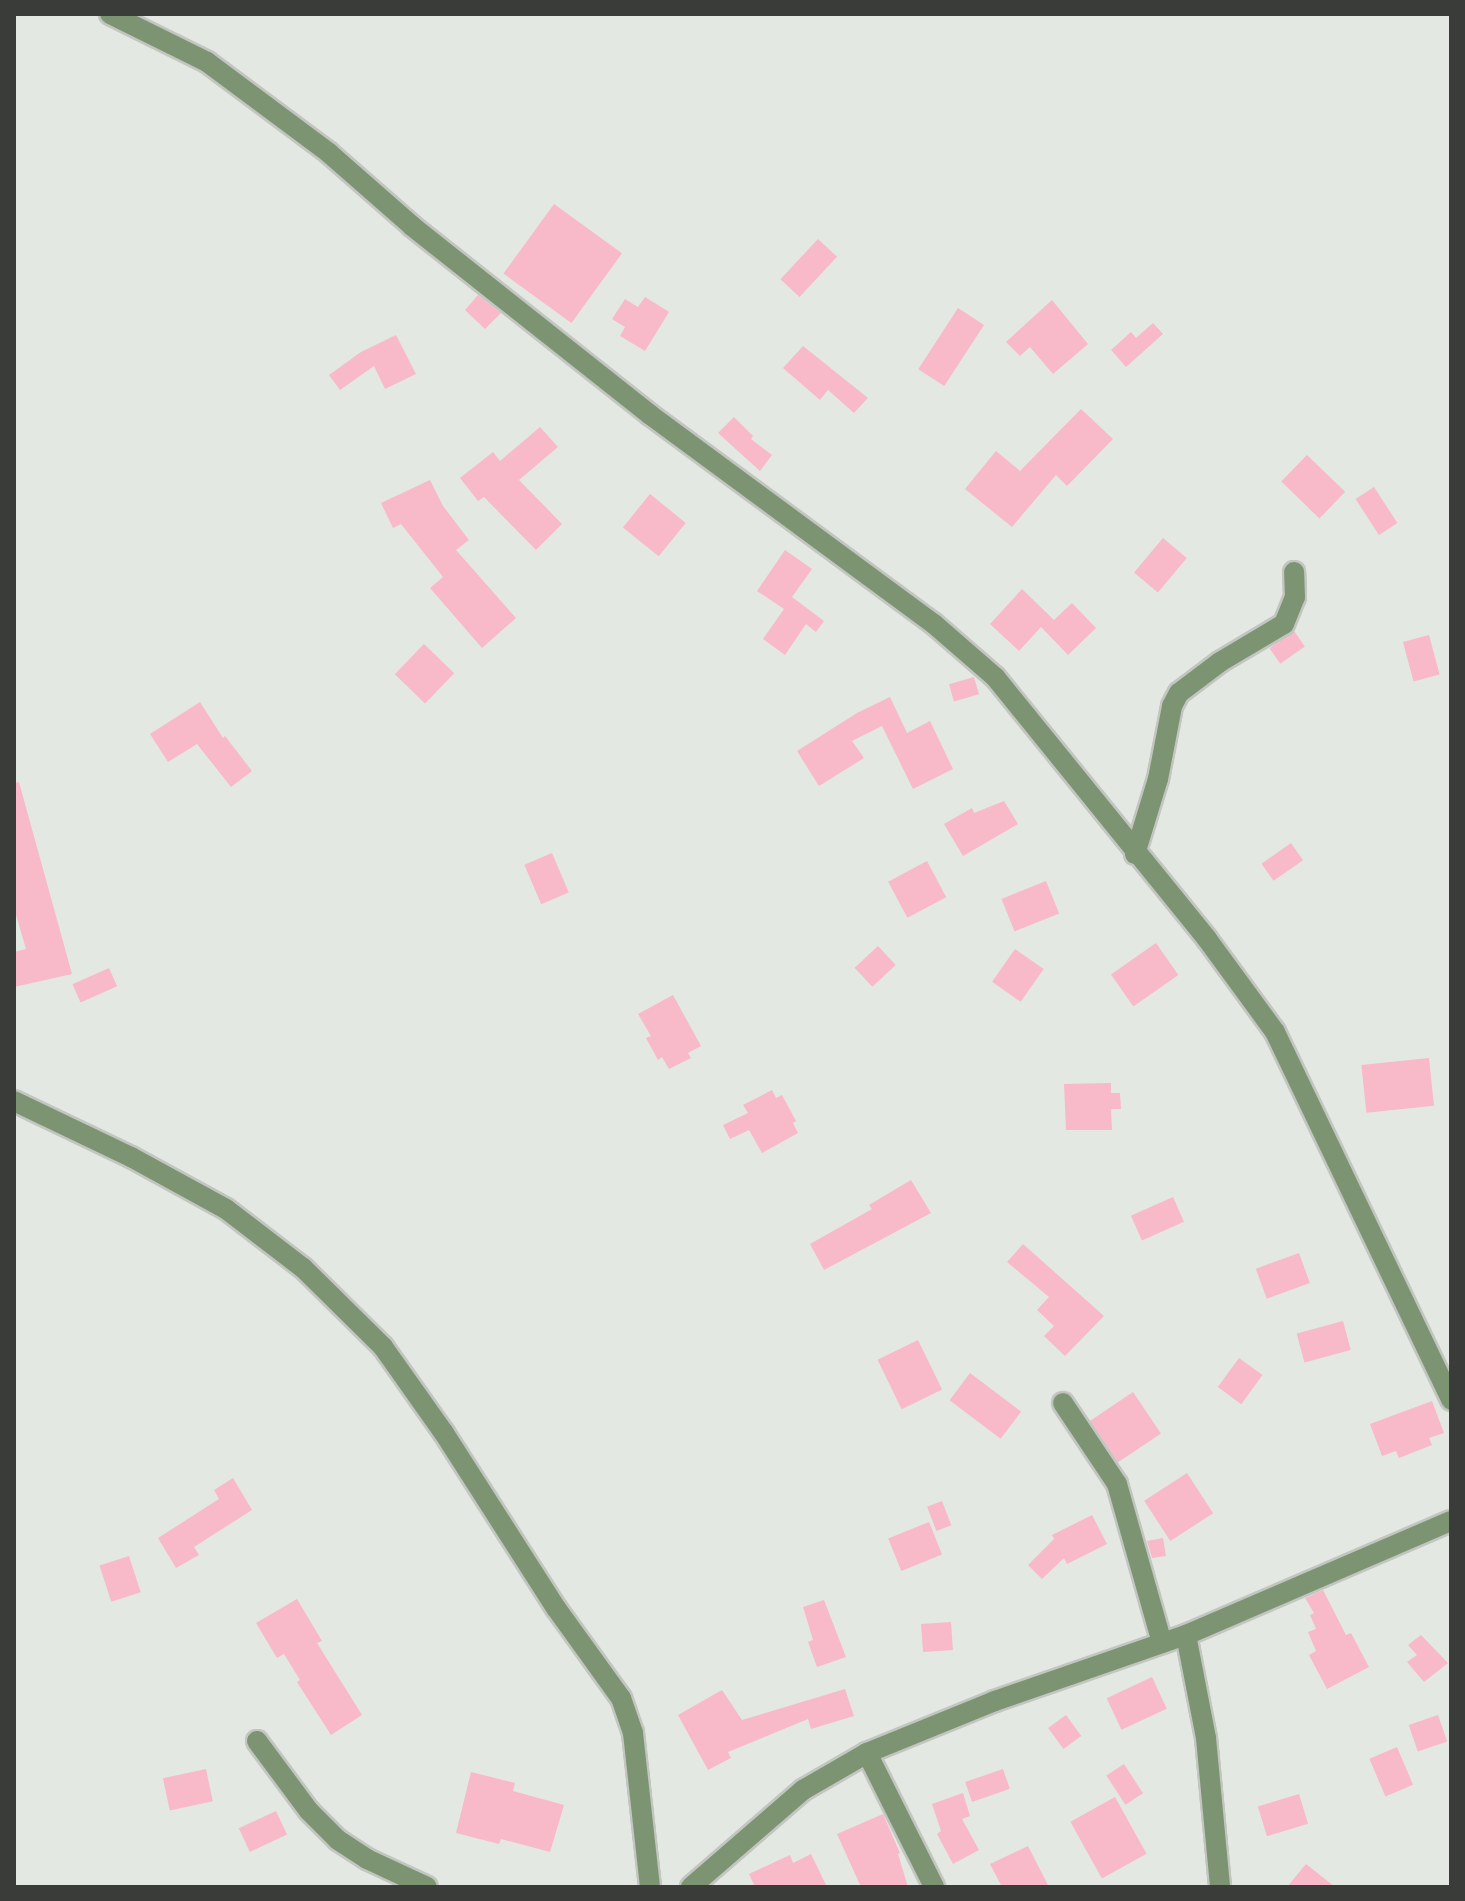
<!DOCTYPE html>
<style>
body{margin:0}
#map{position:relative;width:1465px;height:1901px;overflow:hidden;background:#e4e8e2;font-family:Lato,sans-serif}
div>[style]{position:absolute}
.building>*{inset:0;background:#f8b9c9;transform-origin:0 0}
.roads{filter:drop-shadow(2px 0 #c2c6c0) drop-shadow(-2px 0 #c2c6c0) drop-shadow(0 2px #c2c6c0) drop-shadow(0 -2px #c2c6c0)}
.minor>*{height:20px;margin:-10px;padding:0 10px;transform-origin:10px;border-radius:10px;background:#7d9472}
span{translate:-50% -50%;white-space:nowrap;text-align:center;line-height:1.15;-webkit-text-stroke:6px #e4e8e2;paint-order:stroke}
.frame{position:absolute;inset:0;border:16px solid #3a3c39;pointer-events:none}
</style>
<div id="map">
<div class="building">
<i style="left:554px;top:204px;width:84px;height:86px;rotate:36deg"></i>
<i style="left:818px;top:239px;width:26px;height:55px;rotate:43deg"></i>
<i style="clip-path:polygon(478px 295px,501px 313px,485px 329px,465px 310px)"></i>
<i style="clip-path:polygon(645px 297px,669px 312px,645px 351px,620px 336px,625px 327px,612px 319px,625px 299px,638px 307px)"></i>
<i style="clip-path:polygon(1052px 300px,1088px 344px,1053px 374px,1030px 347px,1020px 356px,1006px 342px)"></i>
<i style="left:958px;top:308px;width:31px;height:73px;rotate:33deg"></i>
<i style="clip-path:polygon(1153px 323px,1163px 334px,1126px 367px,1111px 350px,1131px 332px,1136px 338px)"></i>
<i style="clip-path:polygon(396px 335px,416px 374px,385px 389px,374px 366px,340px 390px,329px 375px,361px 352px)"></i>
<i style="clip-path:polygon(803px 346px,868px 398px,854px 413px,828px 390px,820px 400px,783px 368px)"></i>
<i style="clip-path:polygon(1081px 409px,1113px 439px,1067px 486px,1056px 475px,1012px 527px,965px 489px,996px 451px,1020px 471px)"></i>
<i style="clip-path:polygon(734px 417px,753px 436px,751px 439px,772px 455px,760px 471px,718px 433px)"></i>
<i style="clip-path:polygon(540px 427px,558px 447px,519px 480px,562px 524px,536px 550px,484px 497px,478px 501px,460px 478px,493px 452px,500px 461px)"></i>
<i style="left:1307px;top:455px;width:53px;height:37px;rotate:44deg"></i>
<i style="clip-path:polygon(430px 480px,443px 506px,469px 540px,456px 550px,516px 618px,482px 648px,430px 588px,443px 577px,401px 524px,393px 528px,381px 503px)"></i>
<i style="left:1374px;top:487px;width:43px;height:22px;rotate:57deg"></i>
<i style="left:650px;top:494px;width:46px;height:43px;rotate:39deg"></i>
<i style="left:1163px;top:538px;width:31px;height:45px;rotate:40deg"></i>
<i style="clip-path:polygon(785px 550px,812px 569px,792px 597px,824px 621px,816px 632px,806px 624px,785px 655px,763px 639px,784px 609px,757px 591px)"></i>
<i style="clip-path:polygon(1022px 589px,1054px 620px,1072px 603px,1096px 628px,1068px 655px,1041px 627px,1019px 651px,990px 624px)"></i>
<i style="left:1294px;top:631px;width:19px;height:30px;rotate:55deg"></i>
<i style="left:1429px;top:635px;width:41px;height:27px;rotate:75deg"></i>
<i style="left:424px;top:644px;width:42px;height:42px;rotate:44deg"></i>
<i style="left:974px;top:677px;width:18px;height:26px;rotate:74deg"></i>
<i style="clip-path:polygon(890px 697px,907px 733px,930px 721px,953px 769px,913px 789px,882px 726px,852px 741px,864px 758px,819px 786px,797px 751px,857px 713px)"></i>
<i style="clip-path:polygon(200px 702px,223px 738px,225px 736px,252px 771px,231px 787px,197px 744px,168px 762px,150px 734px)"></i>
<i style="clip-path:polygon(19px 782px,72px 974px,14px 987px,14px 952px,26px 949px,14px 908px,14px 783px)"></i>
<i style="clip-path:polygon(1004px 801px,1018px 824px,963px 856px,944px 824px,972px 808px,974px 813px)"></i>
<i style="left:1291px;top:843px;width:21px;height:36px;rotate:55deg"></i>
<i style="left:552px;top:853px;width:43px;height:30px;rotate:67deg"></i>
<i style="left:927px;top:861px;width:41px;height:44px;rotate:62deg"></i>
<i style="left:1046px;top:881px;width:35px;height:48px;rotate:68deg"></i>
<i style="left:1156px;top:943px;width:39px;height:55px;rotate:55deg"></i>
<i style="left:878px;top:946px;width:26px;height:32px;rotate:47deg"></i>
<i style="left:1015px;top:949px;width:35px;height:40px;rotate:35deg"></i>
<i style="left:109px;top:968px;width:20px;height:40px;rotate:66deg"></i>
<i style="clip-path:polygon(673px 995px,701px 1046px,688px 1053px,691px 1058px,669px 1069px,662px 1057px,658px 1060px,646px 1038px,651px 1036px,638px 1014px)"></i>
<i style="left:1429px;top:1058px;width:48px;height:68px;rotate:84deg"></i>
<i style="clip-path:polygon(1111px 1083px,1111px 1093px,1120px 1093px,1121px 1109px,1111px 1109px,1112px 1130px,1066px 1130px,1064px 1084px)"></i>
<i style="clip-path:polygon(772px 1090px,776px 1098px,782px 1095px,796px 1121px,793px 1123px,798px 1133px,762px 1153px,749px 1130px,730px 1139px,723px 1125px,748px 1113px,743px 1105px)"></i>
<i style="clip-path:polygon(911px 1180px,931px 1213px,824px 1270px,810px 1244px,872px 1209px,869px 1205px)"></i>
<i style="left:1173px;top:1197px;width:27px;height:46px;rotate:66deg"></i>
<i style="clip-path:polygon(1023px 1244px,1104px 1316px,1065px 1356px,1044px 1336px,1054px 1326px,1037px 1310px,1049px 1297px,1007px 1262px)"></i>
<i style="left:1299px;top:1253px;width:32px;height:46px;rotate:70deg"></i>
<i style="left:1343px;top:1321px;width:30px;height:48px;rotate:75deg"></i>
<i style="left:918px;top:1340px;width:55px;height:45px;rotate:64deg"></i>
<i style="left:1239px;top:1358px;width:29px;height:36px;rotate:36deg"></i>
<i style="left:970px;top:1373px;width:64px;height:34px;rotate:37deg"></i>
<i style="left:1133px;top:1392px;width:50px;height:52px;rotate:56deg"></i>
<i style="clip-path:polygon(1432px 1401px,1444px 1433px,1429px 1438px,1432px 1445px,1399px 1458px,1396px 1451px,1382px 1456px,1370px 1424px)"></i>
<i style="left:1187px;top:1473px;width:48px;height:51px;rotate:57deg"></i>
<i style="clip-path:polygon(233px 1478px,252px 1510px,194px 1547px,199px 1555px,176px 1568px,158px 1538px,219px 1499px,214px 1490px)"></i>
<i style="left:942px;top:1501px;width:26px;height:16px;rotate:69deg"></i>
<i style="clip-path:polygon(1092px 1515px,1107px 1544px,1067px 1564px,1064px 1558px,1042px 1579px,1028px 1565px,1054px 1539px,1052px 1535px)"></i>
<i style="left:929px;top:1522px;width:35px;height:44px;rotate:68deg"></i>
<i style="clip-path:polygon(1163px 1538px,1166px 1556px,1152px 1558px,1147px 1541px)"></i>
<i style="left:129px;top:1556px;width:38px;height:31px;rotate:72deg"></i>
<i style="clip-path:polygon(1323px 1590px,1346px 1635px,1351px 1633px,1369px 1667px,1327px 1689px,1309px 1655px,1316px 1651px,1308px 1632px,1316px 1629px,1310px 1615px,1314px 1613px,1305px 1598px)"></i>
<i style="clip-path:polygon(297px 1599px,322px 1641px,317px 1643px,362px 1715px,331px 1735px,297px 1682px,300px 1680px,284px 1654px,277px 1658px,256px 1623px)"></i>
<i style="clip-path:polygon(824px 1600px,846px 1657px,817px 1667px,808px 1642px,813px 1640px,803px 1607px)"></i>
<i style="left:951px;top:1622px;width:28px;height:30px;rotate:86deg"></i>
<i style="clip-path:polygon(1421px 1635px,1448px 1663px,1424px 1682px,1407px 1662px,1417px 1655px,1408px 1645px)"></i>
<i style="left:1152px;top:1677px;width:35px;height:50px;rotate:65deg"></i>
<i style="clip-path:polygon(845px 1689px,854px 1716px,811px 1729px,808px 1719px,728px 1752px,731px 1758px,708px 1770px,678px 1715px,722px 1690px,742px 1720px)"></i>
<i style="left:1066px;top:1715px;width:26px;height:22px;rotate:54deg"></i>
<i style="left:1438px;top:1715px;width:28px;height:31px;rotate:71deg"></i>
<i style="left:1397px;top:1747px;width:41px;height:30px;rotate:67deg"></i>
<i style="left:1124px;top:1764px;width:35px;height:21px;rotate:57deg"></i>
<i style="left:206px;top:1769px;width:33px;height:44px;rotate:78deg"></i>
<i style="left:1003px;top:1769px;width:21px;height:40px;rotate:71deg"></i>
<i style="clip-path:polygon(471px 1772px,515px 1783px,513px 1791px,564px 1805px,550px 1852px,501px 1839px,499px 1844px,456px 1833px)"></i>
<i style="clip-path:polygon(963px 1793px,970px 1816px,962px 1819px,979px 1850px,953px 1864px,937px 1834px,941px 1831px,932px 1804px)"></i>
<i style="left:1299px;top:1794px;width:31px;height:43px;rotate:73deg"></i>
<i style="left:1115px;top:1797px;width:65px;height:51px;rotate:61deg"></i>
<i style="left:276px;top:1811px;width:26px;height:41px;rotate:65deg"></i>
<i style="clip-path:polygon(883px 1814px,900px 1853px,898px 1854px,908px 1887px,861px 1887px,837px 1834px)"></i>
<i style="clip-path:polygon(1028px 1846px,1049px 1887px,1002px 1887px,990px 1864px)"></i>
<i style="clip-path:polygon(811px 1854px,827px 1887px,755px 1887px,749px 1874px,790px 1855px,793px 1863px)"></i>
<i style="clip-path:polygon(1306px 1864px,1335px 1887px,1287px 1887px)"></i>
</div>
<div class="roads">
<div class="minor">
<i style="left:110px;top:14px;width:108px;rotate:26.3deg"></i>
<i style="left:207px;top:62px;width:152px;rotate:36.7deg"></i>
<i style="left:329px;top:153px;width:111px;rotate:41.3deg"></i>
<i style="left:412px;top:226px;width:303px;rotate:38.4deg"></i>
<i style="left:649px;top:414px;width:354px;rotate:36.4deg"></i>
<i style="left:934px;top:624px;width:81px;rotate:41deg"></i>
<i style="left:995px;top:677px;width:337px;rotate:51deg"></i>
<i style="left:1207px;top:939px;width:115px;rotate:53.8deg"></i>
<i style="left:1275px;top:1032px;width:408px;rotate:64.4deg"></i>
<i style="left:1135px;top:854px;width:78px;rotate:-73deg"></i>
<i style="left:1158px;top:779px;width:74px;rotate:-79.1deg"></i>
<i style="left:1172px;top:706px;width:15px;rotate:-62deg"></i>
<i style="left:1179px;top:693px;width:51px;rotate:-37.1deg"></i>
<i style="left:1220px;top:662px;width:74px;rotate:-30.7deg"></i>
<i style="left:1284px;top:624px;width:29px;rotate:-68deg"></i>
<i style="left:1295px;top:597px;width:25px;rotate:-92deg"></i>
<i style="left:14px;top:1101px;width:130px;rotate:25.6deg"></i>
<i style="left:131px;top:1157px;width:108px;rotate:28.7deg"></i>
<i style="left:226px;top:1209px;width:97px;rotate:37.5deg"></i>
<i style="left:303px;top:1268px;width:112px;rotate:44.6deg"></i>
<i style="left:383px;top:1347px;width:105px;rotate:54.7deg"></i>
<i style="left:444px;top:1433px;width:208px;rotate:57.4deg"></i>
<i style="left:556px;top:1608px;width:111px;rotate:54.2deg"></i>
<i style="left:621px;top:1698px;width:37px;rotate:71deg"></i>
<i style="left:633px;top:1733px;width:155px;rotate:83.7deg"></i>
<i style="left:1063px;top:1403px;width:97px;rotate:56.3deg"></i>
<i style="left:1117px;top:1484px;width:165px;rotate:74.2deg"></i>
<i style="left:1186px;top:1635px;width:105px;rotate:79deg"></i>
<i style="left:1206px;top:1738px;width:150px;rotate:84.6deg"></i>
<i style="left:257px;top:1741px;width:87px;rotate:53.4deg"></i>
<i style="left:309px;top:1811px;width:41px;rotate:45deg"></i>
<i style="left:338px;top:1840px;width:35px;rotate:33deg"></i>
<i style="left:367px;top:1859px;width:66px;rotate:25deg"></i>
<i style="left:867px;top:1753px;width:150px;rotate:63.4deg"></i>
<i style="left:691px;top:1887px;width:148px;rotate:-40.9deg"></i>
<i style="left:803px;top:1790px;width:74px;rotate:-30deg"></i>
<i style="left:867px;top:1753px;width:138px;rotate:-22.1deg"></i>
<i style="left:995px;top:1701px;width:202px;rotate:-19.1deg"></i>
<i style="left:1186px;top:1635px;width:288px;rotate:-23.3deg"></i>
</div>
</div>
<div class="frame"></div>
</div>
